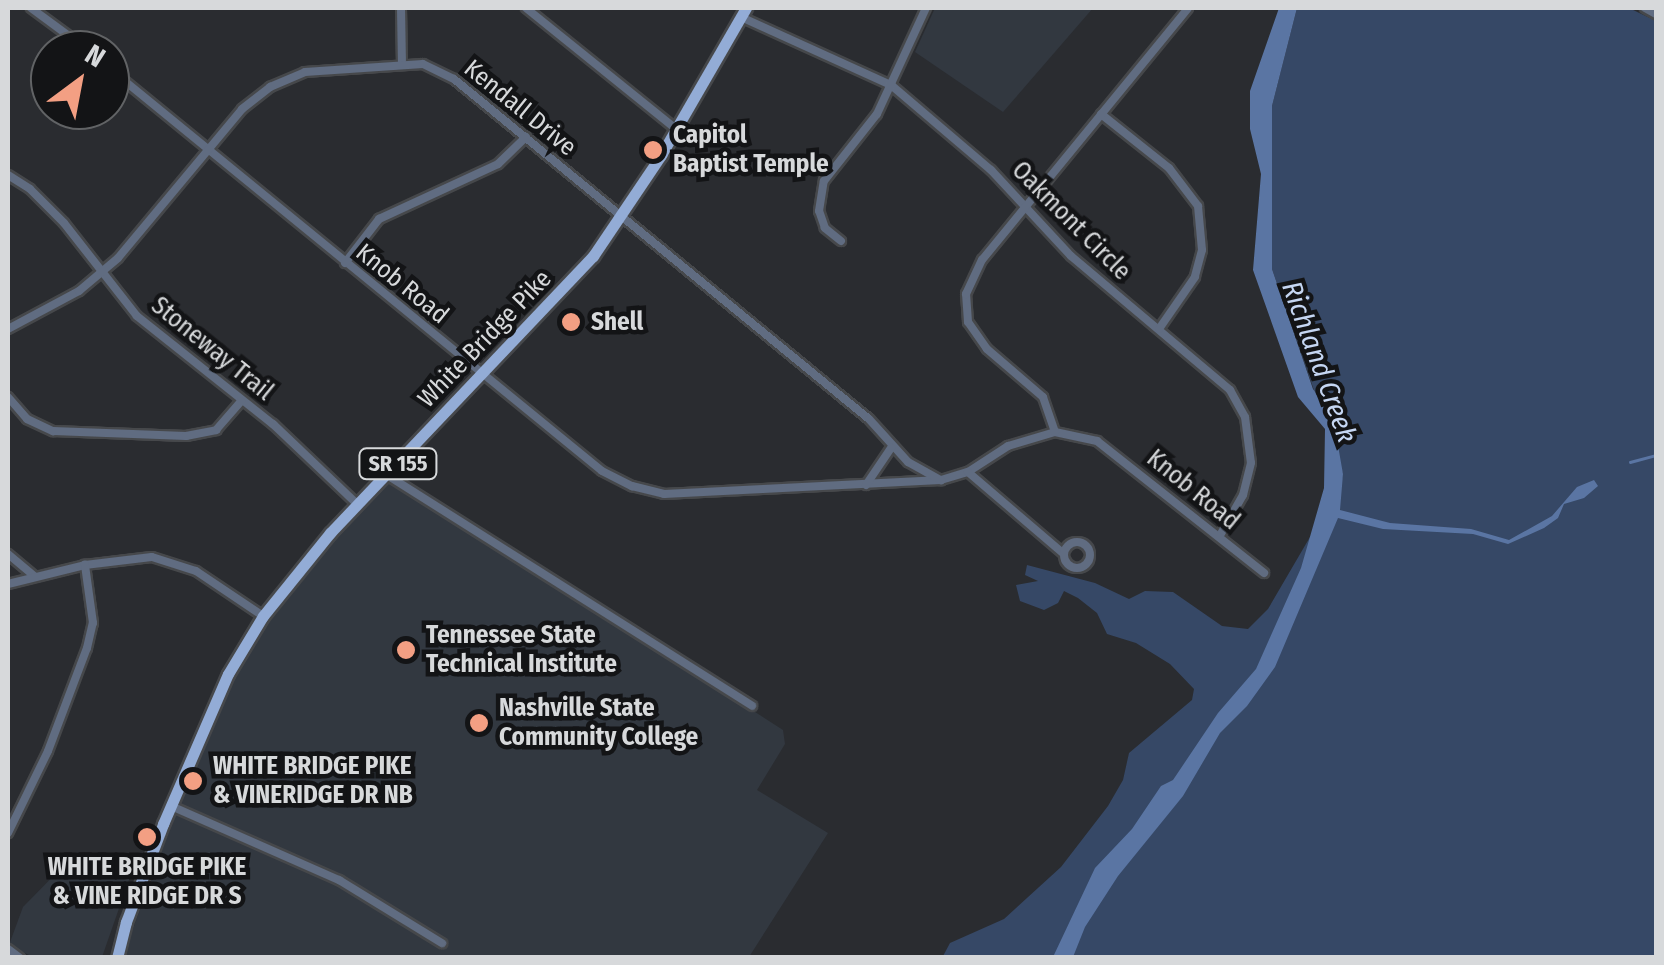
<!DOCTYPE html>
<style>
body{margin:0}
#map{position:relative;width:1664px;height:965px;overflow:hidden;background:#2a2c30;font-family:"Fira Sans Condensed",sans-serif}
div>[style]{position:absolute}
.built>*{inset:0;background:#323840}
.green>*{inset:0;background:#364866}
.water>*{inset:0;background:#5a75a3}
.stream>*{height:2.5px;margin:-1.25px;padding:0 1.25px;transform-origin:1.25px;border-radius:1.25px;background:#5a75a3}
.roads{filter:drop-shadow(2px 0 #46484b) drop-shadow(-2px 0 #46484b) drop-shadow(0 2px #46484b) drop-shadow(0 -2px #46484b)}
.minor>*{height:8px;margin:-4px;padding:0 4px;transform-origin:4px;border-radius:4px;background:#606c81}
.minor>.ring{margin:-4px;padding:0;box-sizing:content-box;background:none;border:8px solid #606c81;border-radius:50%}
.primary>*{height:11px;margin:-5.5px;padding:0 5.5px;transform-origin:5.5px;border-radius:5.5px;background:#93acd6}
.dots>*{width:28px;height:28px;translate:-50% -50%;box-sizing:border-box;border:5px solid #131416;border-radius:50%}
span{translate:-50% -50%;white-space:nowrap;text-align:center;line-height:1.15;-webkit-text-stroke:9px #131416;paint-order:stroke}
.shield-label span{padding:2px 8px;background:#131416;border:2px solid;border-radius:8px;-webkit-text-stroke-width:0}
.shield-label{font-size:22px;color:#d7d9db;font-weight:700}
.street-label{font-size:25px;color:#d7d9db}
.poi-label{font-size:25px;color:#d7d9db;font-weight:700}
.left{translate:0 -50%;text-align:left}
.water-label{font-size:28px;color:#c5d6f2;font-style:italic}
.frame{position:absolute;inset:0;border:10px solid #d7d9db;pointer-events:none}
.north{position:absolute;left:30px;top:30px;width:100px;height:100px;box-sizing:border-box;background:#131416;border:2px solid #616365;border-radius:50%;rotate:32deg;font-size:28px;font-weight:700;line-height:40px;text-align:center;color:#d7d9db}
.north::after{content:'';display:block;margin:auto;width:35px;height:45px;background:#f39f83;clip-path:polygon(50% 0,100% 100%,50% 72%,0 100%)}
</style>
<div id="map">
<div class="built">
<i style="clip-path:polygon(935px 8px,1093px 8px,1003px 112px,915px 52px)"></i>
<i style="clip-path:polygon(387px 475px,783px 730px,785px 744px,757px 790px,828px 833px,749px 957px,122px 958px,228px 674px)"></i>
<i style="clip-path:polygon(77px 852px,131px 874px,102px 957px,33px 957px,9px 945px,23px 907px)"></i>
</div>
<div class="green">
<i style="clip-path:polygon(1297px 8px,1629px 8px,1656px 21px,1656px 957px,942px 958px,950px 943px,1004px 919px,1061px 867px,1108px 806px,1123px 780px,1129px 753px,1192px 700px,1194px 689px,1170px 664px,1136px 643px,1107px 634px,1097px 613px,1078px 598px,1064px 591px,1058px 603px,1044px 610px,1020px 601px,1016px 585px,1038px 581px,1025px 575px,1027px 565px,1095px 583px,1129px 599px,1145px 591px,1173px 592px,1222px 626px,1248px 629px,1268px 609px,1310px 537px,1335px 515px,1343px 474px,1272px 269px,1272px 106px)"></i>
</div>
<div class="water">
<i style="clip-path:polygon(1279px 8px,1297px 8px,1272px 106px,1272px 269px,1313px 389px,1333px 417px,1343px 474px,1340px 510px,1390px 523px,1471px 529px,1509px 540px,1552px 516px,1577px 487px,1594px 480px,1598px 486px,1584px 498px,1564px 504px,1558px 518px,1544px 528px,1508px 544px,1473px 534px,1383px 529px,1338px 518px,1275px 667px,1247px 706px,1220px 733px,1183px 796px,1118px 876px,1085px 927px,1073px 957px,1053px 957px,1095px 868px,1132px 829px,1161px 786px,1173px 780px,1218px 713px,1256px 669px,1301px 568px,1324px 488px,1325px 429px,1298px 397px,1253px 270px,1261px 174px,1250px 129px,1250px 91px)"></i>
</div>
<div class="stream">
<i style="left:1630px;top:462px;width:27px;rotate:-15deg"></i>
</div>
<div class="roads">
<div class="minor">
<i style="left:31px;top:8px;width:71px;rotate:36.4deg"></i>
<i style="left:401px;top:8px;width:55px;rotate:89deg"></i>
<i style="left:526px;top:8px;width:193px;rotate:38.9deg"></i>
<i style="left:1645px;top:8px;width:13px;rotate:29deg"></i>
<i style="left:741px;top:17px;width:165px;rotate:24.4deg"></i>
<i style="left:891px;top:85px;width:131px;rotate:40.4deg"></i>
<i style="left:991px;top:170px;width:117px;rotate:47.1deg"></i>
<i style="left:1071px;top:256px;width:208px;rotate:40.1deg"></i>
<i style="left:1230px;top:390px;width:31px;rotate:61deg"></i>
<i style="left:1245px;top:417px;width:46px;rotate:82.6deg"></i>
<i style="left:1251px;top:463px;width:33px;rotate:104deg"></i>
<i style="left:1243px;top:495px;width:48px;rotate:119.7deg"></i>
<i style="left:110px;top:69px;width:635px;rotate:39.25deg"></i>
<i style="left:602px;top:471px;width:34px;rotate:27deg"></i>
<i style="left:632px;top:486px;width:33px;rotate:14deg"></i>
<i style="left:664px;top:494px;width:277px;rotate:-2.9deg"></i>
<i style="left:941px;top:480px;width:28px;rotate:-17deg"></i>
<i style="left:968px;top:472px;width:48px;rotate:-33deg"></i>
<i style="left:1008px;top:446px;width:49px;rotate:-16.6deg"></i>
<i style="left:1055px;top:432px;width:43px;rotate:12.1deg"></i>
<i style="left:1097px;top:441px;width:213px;rotate:38.3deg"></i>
<i style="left:1101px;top:114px;width:87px;rotate:38.5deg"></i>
<i style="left:1169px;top:168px;width:48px;rotate:52.7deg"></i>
<i style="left:1198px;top:206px;width:44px;rotate:84.8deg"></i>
<i style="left:1202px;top:250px;width:28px;rotate:105deg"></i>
<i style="left:1195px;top:277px;width:63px;rotate:124.7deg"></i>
<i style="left:8px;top:175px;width:26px;rotate:32deg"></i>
<i style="left:30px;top:189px;width:48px;rotate:45deg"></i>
<i style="left:64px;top:223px;width:118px;rotate:51.9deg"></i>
<i style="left:137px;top:316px;width:174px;rotate:38.5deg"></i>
<i style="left:273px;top:424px;width:117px;rotate:43.6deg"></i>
<i style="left:841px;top:241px;width:21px;rotate:-141deg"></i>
<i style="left:825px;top:228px;width:18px;rotate:-109deg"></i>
<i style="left:819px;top:211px;width:30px;rotate:-81deg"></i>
<i style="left:824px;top:181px;width:85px;rotate:-51.7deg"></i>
<i style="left:877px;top:114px;width:117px;rotate:-65.2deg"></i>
<i style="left:345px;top:263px;width:56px;rotate:-52.3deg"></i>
<i style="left:379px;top:219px;width:131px;rotate:-24.8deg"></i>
<i style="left:498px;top:164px;width:39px;rotate:-44deg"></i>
<i style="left:8px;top:329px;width:81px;rotate:-28.2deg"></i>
<i style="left:79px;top:291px;width:51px;rotate:-40.2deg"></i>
<i style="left:118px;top:258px;width:194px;rotate:-50.2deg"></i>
<i style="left:242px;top:109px;width:36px;rotate:-38deg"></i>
<i style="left:270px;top:87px;width:38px;rotate:-23deg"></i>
<i style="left:305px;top:72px;width:118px;rotate:-3.9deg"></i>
<i style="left:423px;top:64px;width:34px;rotate:26deg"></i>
<i style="left:454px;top:79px;width:536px;rotate:39.33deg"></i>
<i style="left:869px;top:419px;width:58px;rotate:47.8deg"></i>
<i style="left:908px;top:462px;width:38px;rotate:29deg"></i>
<i style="left:8px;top:397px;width:29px;rotate:49deg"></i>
<i style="left:27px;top:419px;width:29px;rotate:25deg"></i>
<i style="left:53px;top:431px;width:133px;rotate:2.2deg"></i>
<i style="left:186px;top:436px;width:31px;rotate:-11deg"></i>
<i style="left:216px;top:430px;width:38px;rotate:-49deg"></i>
<i style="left:1055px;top:432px;width:37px;rotate:-109deg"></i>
<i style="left:1043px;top:397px;width:74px;rotate:-139.4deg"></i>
<i style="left:987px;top:349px;width:33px;rotate:-125deg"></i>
<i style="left:968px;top:322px;width:28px;rotate:-94deg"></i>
<i style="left:966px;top:294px;width:38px;rotate:-65deg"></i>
<i style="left:982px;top:260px;width:325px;rotate:-50.7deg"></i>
<i style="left:968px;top:472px;width:125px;rotate:40.5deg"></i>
<i style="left:387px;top:475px;width:432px;rotate:32.3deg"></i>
<i style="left:866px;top:485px;width:45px;rotate:-56deg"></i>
<i class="ring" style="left:1064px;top:542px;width:18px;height:18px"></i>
<i style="left:8px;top:554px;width:35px;rotate:40deg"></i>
<i style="left:8px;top:584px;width:79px;rotate:-13.9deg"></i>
<i style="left:85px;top:565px;width:67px;rotate:-6.8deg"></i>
<i style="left:152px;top:557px;width:46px;rotate:17.7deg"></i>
<i style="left:196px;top:571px;width:81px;rotate:33.9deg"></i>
<i style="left:171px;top:806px;width:184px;rotate:23.8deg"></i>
<i style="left:339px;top:880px;width:121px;rotate:31.5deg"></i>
<i style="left:8px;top:833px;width:91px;rotate:-64deg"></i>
<i style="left:48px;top:751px;width:110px;rotate:-69.3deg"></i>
<i style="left:87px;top:648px;width:26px;rotate:-77deg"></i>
<i style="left:93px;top:623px;width:59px;rotate:-97.9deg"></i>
<i style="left:8px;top:949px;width:15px;rotate:37deg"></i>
</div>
<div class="primary">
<i style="left:117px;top:958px;width:37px;rotate:-76deg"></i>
<i style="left:126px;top:922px;width:105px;rotate:-69.3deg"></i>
<i style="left:163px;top:824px;width:163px;rotate:-66.6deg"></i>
<i style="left:228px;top:674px;width:68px;rotate:-58.9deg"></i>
<i style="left:263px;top:616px;width:107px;rotate:-51.1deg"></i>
<i style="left:330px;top:533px;width:382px;rotate:-46.5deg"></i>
<i style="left:593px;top:256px;width:122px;rotate:-56deg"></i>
<i style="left:661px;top:155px;width:170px;rotate:-60deg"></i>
</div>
</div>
<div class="dots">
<i style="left:653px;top:150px;background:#f39f83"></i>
<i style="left:571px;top:322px;background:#f39f83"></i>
<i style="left:406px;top:650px;background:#f39f83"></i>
<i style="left:479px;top:723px;background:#f39f83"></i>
<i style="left:193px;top:781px;background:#f39f83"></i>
<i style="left:147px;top:837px;background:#f39f83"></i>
</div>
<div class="shield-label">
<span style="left:398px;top:464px">SR 155</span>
</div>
<div class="street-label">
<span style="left:520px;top:108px;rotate:39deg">Kendall Drive</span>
<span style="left:1071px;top:221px;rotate:45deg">Oakmont Circle</span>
<span style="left:402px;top:284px;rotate:39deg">Knob Road</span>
<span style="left:485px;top:339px;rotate:-46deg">White Bridge Pike</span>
<span style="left:212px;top:349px;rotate:39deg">Stoneway Trail</span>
<span style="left:1193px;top:490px;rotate:39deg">Knob Road</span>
</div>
<div class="poi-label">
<span class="left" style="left:673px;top:150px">Capitol<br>Baptist Temple</span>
<span class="left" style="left:591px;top:322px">Shell</span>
<span class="left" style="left:426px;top:650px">Tennessee State<br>Technical Institute</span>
<span class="left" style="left:499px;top:723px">Nashville State<br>Community College</span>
<span class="left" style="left:213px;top:781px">WHITE BRIDGE PIKE<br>&amp; VINERIDGE DR NB</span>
<span style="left:147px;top:882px">WHITE BRIDGE PIKE<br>&amp; VINE RIDGE DR S</span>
</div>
<div class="water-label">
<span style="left:1319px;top:362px;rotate:70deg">Richland Creek</span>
</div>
<div class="frame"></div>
<div class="north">N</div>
</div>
